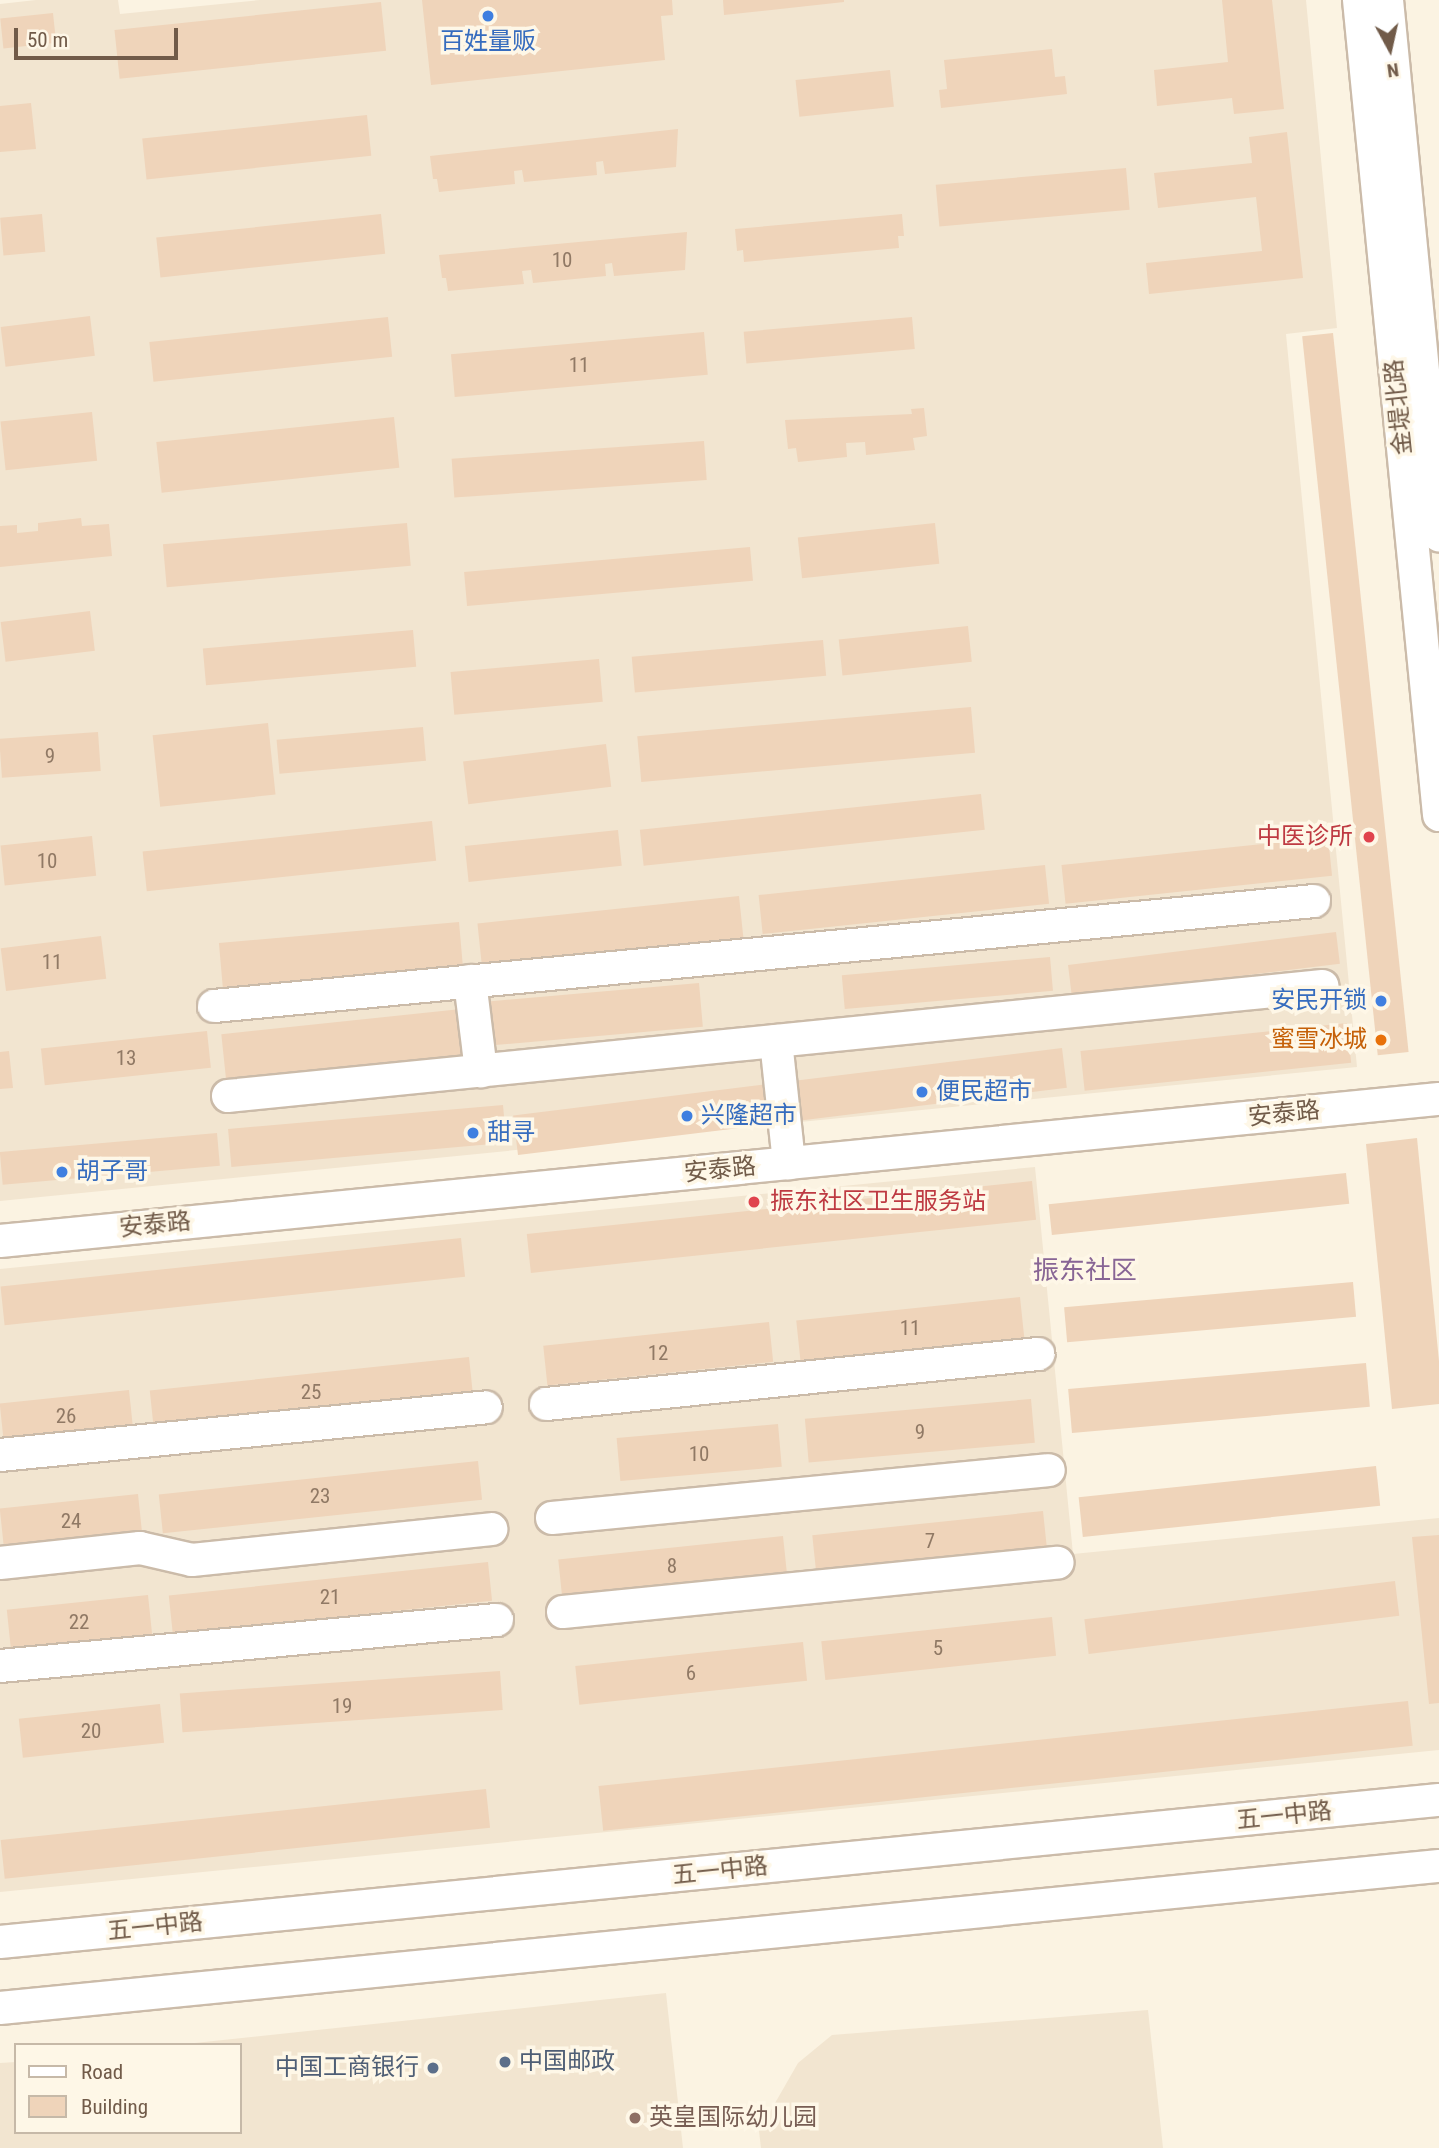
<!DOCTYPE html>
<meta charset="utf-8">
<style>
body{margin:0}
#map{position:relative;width:1439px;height:2148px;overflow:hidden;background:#fbf3e2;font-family:"Roboto Condensed","Noto Sans SC",sans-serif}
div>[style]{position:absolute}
.residential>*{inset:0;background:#f2e5d0}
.building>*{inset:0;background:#efd4ba;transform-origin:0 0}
.roads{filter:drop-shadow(2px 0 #cbbba9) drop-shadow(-2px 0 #cbbba9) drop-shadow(0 2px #cbbba9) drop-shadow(0 -2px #cbbba9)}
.minor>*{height:32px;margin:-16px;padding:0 16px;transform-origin:16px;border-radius:16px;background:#fff}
.dots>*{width:19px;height:19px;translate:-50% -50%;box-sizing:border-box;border:4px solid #fef7e7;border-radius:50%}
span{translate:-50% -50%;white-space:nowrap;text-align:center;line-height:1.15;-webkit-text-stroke:7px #fef7e7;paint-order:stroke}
.number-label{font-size:21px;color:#907965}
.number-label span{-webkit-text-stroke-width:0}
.shop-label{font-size:24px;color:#366cbe}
.right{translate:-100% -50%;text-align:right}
.left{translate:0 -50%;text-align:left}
.street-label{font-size:24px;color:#715b49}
.health-label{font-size:24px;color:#be3a42}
.food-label{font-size:24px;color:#c56008}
.service-label{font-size:24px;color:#4e5e75}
.education-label{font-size:24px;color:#785e54}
.neighbourhood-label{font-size:26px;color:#886595}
.legend{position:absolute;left:14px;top:2043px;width:228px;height:91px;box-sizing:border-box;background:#fef7e7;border:2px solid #c6b9a8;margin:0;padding:9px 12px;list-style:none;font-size:21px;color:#715b49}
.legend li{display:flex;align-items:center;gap:14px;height:35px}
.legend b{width:35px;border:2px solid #c6b9a8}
.north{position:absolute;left:1355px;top:14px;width:70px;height:70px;-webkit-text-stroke:5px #fef7e7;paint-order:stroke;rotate:172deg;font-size:19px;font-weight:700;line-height:28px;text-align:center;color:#715b49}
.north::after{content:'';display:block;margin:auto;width:24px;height:32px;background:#715b49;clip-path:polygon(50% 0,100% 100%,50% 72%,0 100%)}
.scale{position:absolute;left:14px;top:28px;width:164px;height:32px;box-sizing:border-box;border:4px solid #715b49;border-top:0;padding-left:9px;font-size:21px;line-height:24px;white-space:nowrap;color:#715b49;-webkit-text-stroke:5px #fef7e7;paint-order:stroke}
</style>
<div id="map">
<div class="residential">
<i style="clip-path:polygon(36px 0,118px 0,120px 14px,260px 0,1306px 0,1337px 328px,1286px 334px,1357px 1067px,0 1201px,0 4px)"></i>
<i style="clip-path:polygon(1035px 1167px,1073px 1554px,1439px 1518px,1439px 1750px,0 1892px,0 1269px)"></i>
<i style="clip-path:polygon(666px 1993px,683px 2148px,0 2148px,0 2063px,16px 2062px,16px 2132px,240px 2132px,240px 2045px,176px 2045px)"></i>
<i style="clip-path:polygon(1148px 2010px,1163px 2148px,761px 2148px,759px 2131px,798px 2063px,832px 2035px)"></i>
</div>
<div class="building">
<i style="clip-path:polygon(422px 0,672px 0,673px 15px,661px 16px,665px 60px,431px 85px)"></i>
<i style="clip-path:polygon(723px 0,844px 0,844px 2px,724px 15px)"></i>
<i style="clip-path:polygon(1222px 0,1272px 0,1284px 109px,1234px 114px,1232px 98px,1157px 106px,1154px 70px,1228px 62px)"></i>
<i style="left:381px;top:2px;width:49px;height:268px;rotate:84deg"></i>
<i style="left:53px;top:13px;width:30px;height:53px;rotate:84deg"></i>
<i style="clip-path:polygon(1052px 49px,1055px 77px,1065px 76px,1067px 94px,941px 108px,939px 90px,947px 89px,944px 60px)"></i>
<i style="left:890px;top:70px;width:37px;height:95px;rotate:84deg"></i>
<i style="clip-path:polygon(31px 103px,36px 149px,0 152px,0 106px)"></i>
<i style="left:367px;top:115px;width:41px;height:226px;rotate:84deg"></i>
<i style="clip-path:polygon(678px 129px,676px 167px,605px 174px,603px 161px,596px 162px,597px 175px,524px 182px,522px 170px,514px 171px,515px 184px,439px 192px,437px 179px,433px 179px,430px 156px)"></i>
<i style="clip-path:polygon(1287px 132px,1303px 278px,1149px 294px,1146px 263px,1262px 251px,1256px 197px,1158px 208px,1154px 173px,1252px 163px,1249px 137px)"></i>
<i style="left:1126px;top:168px;width:42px;height:191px;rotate:85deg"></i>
<i style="left:42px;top:214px;width:38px;height:42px;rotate:85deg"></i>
<i style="left:381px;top:214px;width:40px;height:226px;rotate:84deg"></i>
<i style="clip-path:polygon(902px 214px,904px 236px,898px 236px,899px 248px,744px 262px,743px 250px,737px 251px,735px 229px)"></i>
<i style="clip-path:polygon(687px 232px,685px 270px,614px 276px,612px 263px,605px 264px,606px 276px,533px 283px,531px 270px,522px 271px,524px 284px,448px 291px,446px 278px,442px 278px,439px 255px)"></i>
<i style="left:90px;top:316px;width:40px;height:90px;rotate:83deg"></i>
<i style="left:388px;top:317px;width:40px;height:240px;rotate:84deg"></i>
<i style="left:912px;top:317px;width:32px;height:169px;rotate:85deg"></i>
<i style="left:704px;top:332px;width:43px;height:254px;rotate:85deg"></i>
<i style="left:1333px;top:333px;width:723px;height:31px;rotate:84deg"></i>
<i style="clip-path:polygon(924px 408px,927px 436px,913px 438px,915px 450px,866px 455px,865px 442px,846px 443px,847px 457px,798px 462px,796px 448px,788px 449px,785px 420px,912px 414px,911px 409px)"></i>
<i style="left:92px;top:412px;width:49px;height:92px;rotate:84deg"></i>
<i style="left:394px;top:417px;width:51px;height:239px;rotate:84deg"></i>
<i style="left:704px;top:441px;width:39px;height:253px;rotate:86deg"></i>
<i style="clip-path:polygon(81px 518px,82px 526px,109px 524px,112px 556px,0 567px,0 526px,17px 525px,17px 533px,38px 531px,38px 523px)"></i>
<i style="left:407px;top:523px;width:43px;height:245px;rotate:85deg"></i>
<i style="left:935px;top:523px;width:41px;height:138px;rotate:84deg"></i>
<i style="left:750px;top:547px;width:34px;height:287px;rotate:85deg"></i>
<i style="left:90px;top:611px;width:40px;height:90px;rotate:83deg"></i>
<i style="left:968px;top:626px;width:36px;height:130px;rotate:84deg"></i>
<i style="left:413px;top:630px;width:37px;height:211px;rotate:85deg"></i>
<i style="left:823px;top:640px;width:36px;height:192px;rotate:85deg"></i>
<i style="left:599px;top:659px;width:43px;height:149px;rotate:85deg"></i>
<i style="left:971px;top:707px;width:46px;height:335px;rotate:85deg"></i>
<i style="left:268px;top:723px;width:72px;height:116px;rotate:84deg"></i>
<i style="left:423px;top:727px;width:34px;height:147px;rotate:85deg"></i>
<i style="left:98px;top:732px;width:39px;height:99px;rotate:86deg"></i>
<i style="left:606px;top:744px;width:43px;height:144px;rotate:83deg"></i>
<i style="left:981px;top:794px;width:36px;height:343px;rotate:84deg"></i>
<i style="left:432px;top:821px;width:40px;height:291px;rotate:84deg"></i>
<i style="left:618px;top:830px;width:36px;height:154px;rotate:84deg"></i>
<i style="left:92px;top:836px;width:40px;height:92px;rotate:84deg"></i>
<i style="left:1328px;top:837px;width:39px;height:268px;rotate:84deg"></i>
<i style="left:1045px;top:865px;width:39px;height:288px;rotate:84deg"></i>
<i style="left:739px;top:896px;width:44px;height:263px;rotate:84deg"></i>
<i style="left:459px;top:922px;width:47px;height:241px;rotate:85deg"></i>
<i style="left:1336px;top:932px;width:32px;height:270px;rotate:83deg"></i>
<i style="left:101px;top:936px;width:43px;height:101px;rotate:83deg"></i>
<i style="left:1050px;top:957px;width:34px;height:209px;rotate:85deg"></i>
<i style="left:699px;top:983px;width:44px;height:217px;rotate:85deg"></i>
<i style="left:461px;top:1009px;width:46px;height:241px;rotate:84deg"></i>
<i style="left:1347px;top:1023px;width:40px;height:268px;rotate:84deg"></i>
<i style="left:207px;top:1031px;width:37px;height:167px;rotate:84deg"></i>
<i style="left:1062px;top:1048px;width:40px;height:553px;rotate:83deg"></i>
<i style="clip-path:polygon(9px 1051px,13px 1088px,0 1089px,0 1052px)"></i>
<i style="left:503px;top:1105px;width:38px;height:276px;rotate:85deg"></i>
<i style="left:217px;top:1133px;width:33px;height:218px;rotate:85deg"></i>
<i style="clip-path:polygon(1417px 1138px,1439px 1361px,1439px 1404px,1392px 1409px,1366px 1144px)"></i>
<i style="left:1346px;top:1173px;width:31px;height:299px;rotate:84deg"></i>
<i style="left:1032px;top:1181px;width:39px;height:508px;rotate:84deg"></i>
<i style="left:461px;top:1238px;width:39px;height:463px;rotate:84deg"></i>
<i style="left:1353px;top:1282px;width:35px;height:290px;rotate:85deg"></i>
<i style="left:1020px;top:1297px;width:41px;height:225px;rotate:84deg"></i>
<i style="left:769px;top:1322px;width:40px;height:227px;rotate:84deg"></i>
<i style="left:469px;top:1357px;width:39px;height:321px;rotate:84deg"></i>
<i style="left:1366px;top:1363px;width:44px;height:299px;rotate:85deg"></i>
<i style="left:129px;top:1390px;width:40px;height:130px;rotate:84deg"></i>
<i style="left:1031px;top:1399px;width:44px;height:227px;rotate:85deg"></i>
<i style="left:778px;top:1424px;width:43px;height:162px;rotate:85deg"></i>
<i style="left:478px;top:1461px;width:39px;height:321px;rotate:84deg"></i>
<i style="left:1376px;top:1466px;width:40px;height:299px;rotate:84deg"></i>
<i style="left:138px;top:1494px;width:40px;height:139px;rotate:84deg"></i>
<i style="left:1043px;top:1511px;width:37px;height:232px;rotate:84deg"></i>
<i style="clip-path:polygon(1439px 1535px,1439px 1703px,1429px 1704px,1412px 1537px)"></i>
<i style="left:783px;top:1536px;width:38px;height:226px;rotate:84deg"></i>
<i style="left:488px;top:1562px;width:39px;height:321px;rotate:84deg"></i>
<i style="left:1395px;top:1581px;width:35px;height:313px;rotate:83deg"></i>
<i style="left:148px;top:1595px;width:40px;height:142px;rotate:84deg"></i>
<i style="left:1052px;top:1617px;width:39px;height:232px;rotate:84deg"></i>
<i style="left:803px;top:1642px;width:39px;height:229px;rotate:84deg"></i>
<i style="left:500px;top:1671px;width:39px;height:321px;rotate:86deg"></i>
<i style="left:1408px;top:1701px;width:45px;height:814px;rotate:84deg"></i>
<i style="left:160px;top:1704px;width:39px;height:142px;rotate:84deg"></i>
<i style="left:486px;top:1789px;width:39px;height:488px;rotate:84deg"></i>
</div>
<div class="roads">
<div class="minor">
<i style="left:1359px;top:0;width:819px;rotate:84.39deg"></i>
<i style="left:1387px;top:0;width:538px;rotate:84.45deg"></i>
<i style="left:470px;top:981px;width:91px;rotate:83deg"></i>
<i style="left:214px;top:1006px;width:1105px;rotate:-5.45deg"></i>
<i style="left:776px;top:1041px;width:123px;rotate:83.9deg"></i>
<i style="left:228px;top:1096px;width:1100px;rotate:-5.74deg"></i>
<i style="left:0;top:1241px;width:1446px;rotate:-5.64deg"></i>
<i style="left:546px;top:1404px;width:495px;rotate:-5.8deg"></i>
<i style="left:0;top:1455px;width:488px;rotate:-5.6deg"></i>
<i style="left:552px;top:1518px;width:499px;rotate:-5.5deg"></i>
<i style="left:0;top:1563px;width:141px;rotate:-6.1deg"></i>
<i style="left:140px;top:1548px;width:53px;rotate:13deg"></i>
<i style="left:192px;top:1560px;width:301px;rotate:-5.9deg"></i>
<i style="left:563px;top:1612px;width:497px;rotate:-5.7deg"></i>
<i style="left:0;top:1666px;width:499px;rotate:-5.3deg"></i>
<i style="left:0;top:1942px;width:1446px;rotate:-5.64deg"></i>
<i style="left:0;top:2008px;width:1446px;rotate:-5.64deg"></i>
</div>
</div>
<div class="dots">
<i style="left:488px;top:16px;background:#3f7fe0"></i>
<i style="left:1369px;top:837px;background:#e0444e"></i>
<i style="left:1381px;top:1001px;background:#3f7fe0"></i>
<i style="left:1381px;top:1040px;background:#e8710a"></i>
<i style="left:922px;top:1092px;background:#3f7fe0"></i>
<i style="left:687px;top:1116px;background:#3f7fe0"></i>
<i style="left:473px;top:1133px;background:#3f7fe0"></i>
<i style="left:62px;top:1172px;background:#3f7fe0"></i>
<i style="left:754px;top:1202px;background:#e0444e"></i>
<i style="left:505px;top:2062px;background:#5c6f8a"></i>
<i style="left:433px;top:2068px;background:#5c6f8a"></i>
<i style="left:635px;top:2118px;background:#8d6e63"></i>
</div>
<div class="number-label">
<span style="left:562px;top:260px">10</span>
<span style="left:579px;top:365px">11</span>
<span style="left:50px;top:756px">9</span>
<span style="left:47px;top:861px">10</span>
<span style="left:52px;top:962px">11</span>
<span style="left:126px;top:1058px">13</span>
<span style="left:910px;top:1328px">11</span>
<span style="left:658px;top:1353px">12</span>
<span style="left:311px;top:1392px">25</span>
<span style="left:66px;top:1416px">26</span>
<span style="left:920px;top:1432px">9</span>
<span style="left:699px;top:1454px">10</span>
<span style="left:320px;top:1496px">23</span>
<span style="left:71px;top:1521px">24</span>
<span style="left:930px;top:1541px">7</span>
<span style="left:672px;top:1566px">8</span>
<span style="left:330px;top:1597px">21</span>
<span style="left:79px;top:1622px">22</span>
<span style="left:938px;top:1648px">5</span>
<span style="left:691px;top:1673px">6</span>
<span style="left:342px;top:1706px">19</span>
<span style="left:91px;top:1731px">20</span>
</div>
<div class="shop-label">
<span style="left:488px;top:42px">百姓量贩</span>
<span class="right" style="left:1367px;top:1001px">安民开锁</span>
<span class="left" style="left:936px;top:1092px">便民超市</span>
<span class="left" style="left:701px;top:1116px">兴隆超市</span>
<span class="left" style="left:487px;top:1133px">甜寻</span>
<span class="left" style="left:76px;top:1172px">胡子哥</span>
</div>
<div class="street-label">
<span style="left:1399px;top:407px;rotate:-96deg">金堤北路</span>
<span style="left:1284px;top:1114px;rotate:-6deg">安泰路</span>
<span style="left:720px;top:1170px;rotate:-6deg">安泰路</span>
<span style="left:155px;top:1225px;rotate:-6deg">安泰路</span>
<span style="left:1284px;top:1816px;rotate:-6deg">五一中路</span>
<span style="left:720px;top:1871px;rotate:-6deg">五一中路</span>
<span style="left:155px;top:1927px;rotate:-6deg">五一中路</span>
</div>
<div class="health-label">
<span class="right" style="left:1353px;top:837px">中医诊所</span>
<span class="left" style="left:770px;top:1202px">振东社区卫生服务站</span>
</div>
<div class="food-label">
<span class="right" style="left:1367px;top:1040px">蜜雪冰城</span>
</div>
<div class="service-label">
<span class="left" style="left:519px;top:2062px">中国邮政</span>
<span class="right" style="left:419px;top:2068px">中国工商银行</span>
</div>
<div class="education-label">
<span class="left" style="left:649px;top:2118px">英皇国际幼儿园</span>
</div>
<div class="neighbourhood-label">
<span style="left:1085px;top:1271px">振东社区</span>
</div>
<ul class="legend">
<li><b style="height:9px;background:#fff"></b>Road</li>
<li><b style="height:19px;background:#efd4ba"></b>Building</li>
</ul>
<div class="north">N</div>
<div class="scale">50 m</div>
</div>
